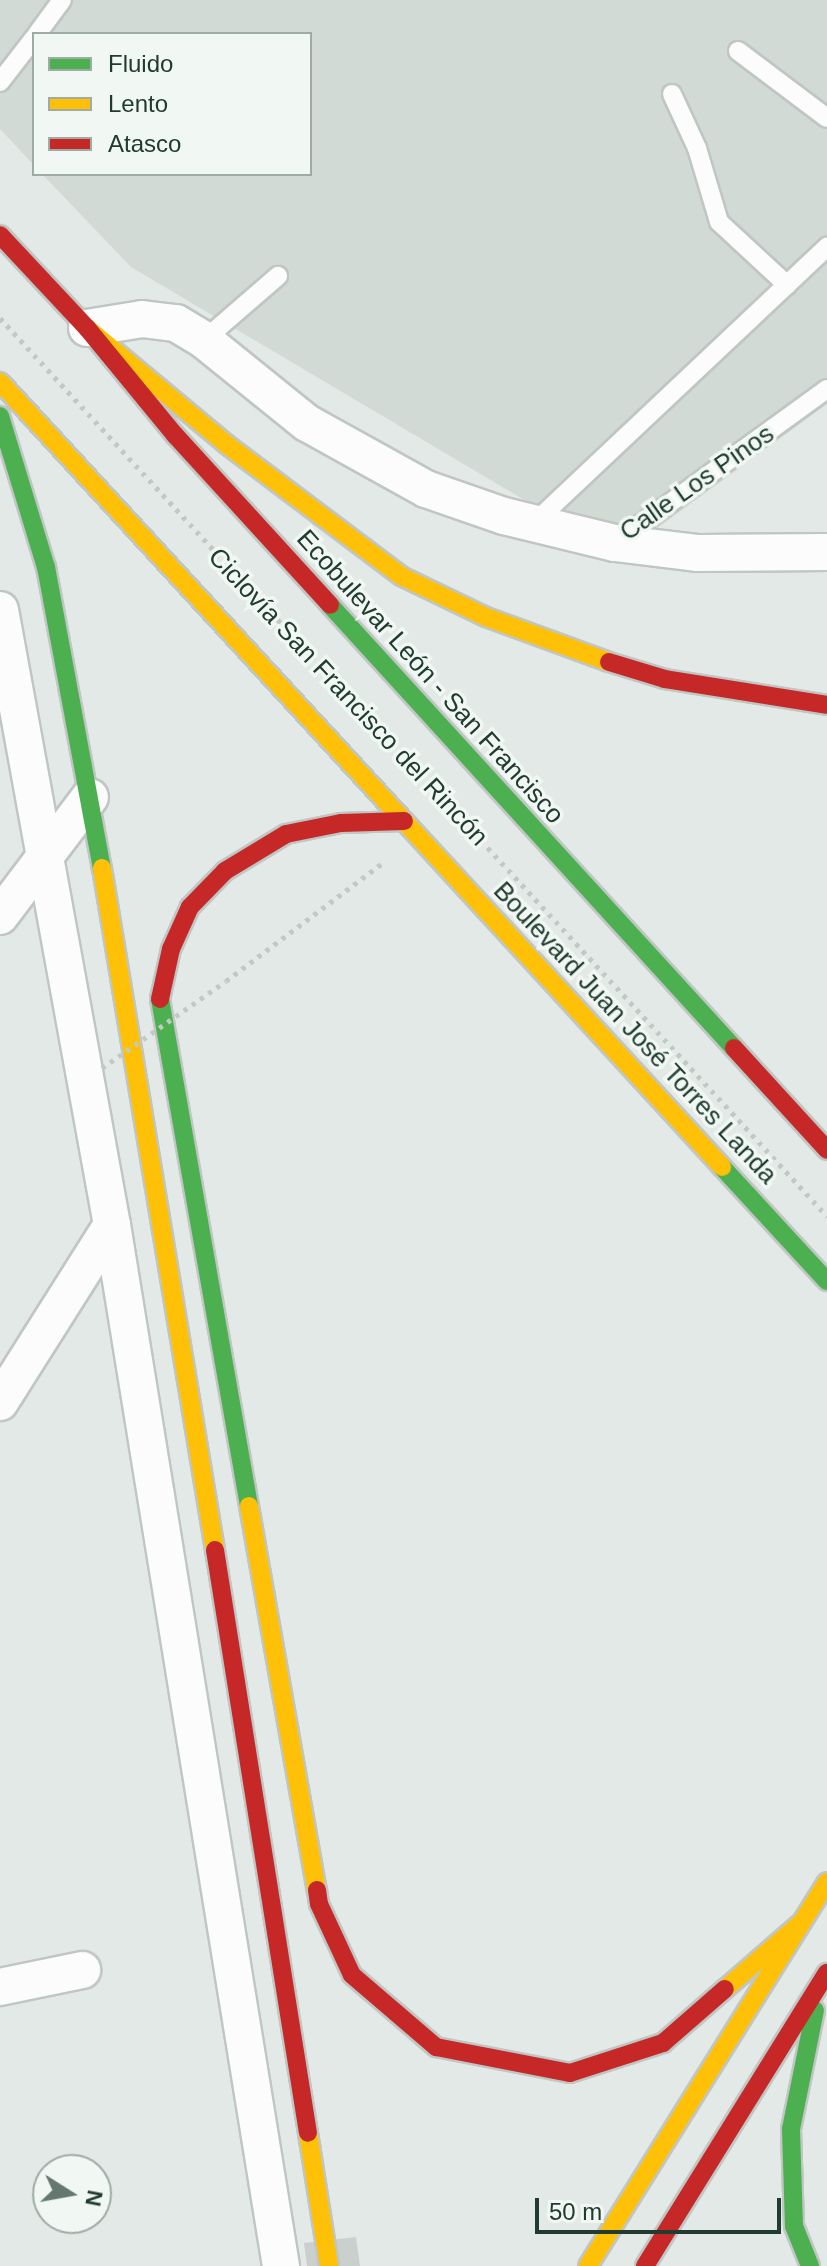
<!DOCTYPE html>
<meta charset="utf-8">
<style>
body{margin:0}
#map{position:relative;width:827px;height:2266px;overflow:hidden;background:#e3e9e6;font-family:Helvetica,sans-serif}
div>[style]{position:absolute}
.built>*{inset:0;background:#d1dad5}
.building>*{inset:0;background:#cad0cd}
.path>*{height:5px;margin-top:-2.5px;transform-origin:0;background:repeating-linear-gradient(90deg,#c0c9c4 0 4px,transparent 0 10px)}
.roads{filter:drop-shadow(2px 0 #c0c6c3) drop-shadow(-2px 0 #c0c6c3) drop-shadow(0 2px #c0c6c3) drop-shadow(0 -2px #c0c6c3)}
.lane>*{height:18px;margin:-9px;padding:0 9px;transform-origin:9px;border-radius:9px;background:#fbfcfb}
.street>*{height:36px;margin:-18px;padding:0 18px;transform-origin:18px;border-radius:18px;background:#fbfcfb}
.fast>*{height:18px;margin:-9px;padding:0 9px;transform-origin:9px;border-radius:9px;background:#4caf50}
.slow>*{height:18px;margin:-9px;padding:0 9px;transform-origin:9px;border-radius:9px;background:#ffc107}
.jam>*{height:18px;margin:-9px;padding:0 9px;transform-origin:9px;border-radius:9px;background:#c62828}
.path-bridge>*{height:5px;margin-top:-2.5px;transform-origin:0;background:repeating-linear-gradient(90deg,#c0c9c4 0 4px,transparent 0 10px)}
span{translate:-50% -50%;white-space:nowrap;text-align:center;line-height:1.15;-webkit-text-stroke:7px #f1f8f3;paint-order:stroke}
.street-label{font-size:26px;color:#213b30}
.legend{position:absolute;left:32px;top:32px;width:280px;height:144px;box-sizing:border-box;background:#f1f8f3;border:2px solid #9eaca5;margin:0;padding:10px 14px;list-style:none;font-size:24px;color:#213b30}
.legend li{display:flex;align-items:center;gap:16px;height:40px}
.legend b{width:40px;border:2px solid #9eaca5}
.north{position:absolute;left:32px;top:2154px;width:80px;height:80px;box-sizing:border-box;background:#f1f8f3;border:2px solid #9eaca5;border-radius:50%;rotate:101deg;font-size:22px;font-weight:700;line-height:32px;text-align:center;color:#213b30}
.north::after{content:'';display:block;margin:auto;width:28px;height:36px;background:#657870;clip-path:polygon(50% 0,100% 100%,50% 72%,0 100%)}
.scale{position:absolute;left:535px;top:2198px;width:246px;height:36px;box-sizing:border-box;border:4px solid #213b30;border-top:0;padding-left:10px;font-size:24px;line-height:28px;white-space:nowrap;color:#213b30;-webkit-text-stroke:6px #f1f8f3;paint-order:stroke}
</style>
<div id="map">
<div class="built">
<i style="clip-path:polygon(0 0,827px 0,827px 404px,619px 556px,131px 267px,42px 174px,310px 174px,310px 34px,34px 34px,34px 165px,0 129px)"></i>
</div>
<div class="building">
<i style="clip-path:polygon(356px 2237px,360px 2266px,307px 2266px,304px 2243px)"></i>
</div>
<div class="path">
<i style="left:0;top:318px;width:1221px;rotate:47.36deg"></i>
<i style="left:226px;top:981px;width:199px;rotate:-37deg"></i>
</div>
<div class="roads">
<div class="lane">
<i style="left:37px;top:34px;width:42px;rotate:-53.7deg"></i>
<i style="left:738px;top:51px;width:111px;rotate:37deg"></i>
<i style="left:0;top:82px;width:56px;rotate:-52.3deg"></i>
<i style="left:672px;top:94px;width:60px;rotate:65.2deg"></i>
<i style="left:697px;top:148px;width:77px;rotate:73.4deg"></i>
<i style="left:719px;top:222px;width:93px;rotate:42.8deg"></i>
<i style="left:204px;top:340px;width:98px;rotate:-40.9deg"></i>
<i style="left:534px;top:523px;width:403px;rotate:-43.3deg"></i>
<i style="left:619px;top:540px;width:257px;rotate:-36deg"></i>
</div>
<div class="street">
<i style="left:87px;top:328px;width:56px;rotate:-9.3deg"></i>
<i style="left:142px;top:319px;width:34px;rotate:7deg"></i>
<i style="left:176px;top:323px;width:33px;rotate:31deg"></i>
<i style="left:204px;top:340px;width:132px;rotate:38.9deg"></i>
<i style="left:307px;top:423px;width:136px;rotate:29deg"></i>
<i style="left:426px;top:489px;width:83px;rotate:19.1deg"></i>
<i style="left:504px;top:516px;width:114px;rotate:13.7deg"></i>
<i style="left:615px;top:543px;width:84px;rotate:6.9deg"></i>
<i style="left:698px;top:553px;width:129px;rotate:-0.4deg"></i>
<i style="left:0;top:610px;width:625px;rotate:79.68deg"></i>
<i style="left:112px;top:1225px;width:1055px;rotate:80.78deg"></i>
<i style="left:0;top:916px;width:149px;rotate:-52.9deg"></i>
<i style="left:0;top:1402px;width:209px;rotate:-57.7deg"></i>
<i style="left:0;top:1987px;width:84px;rotate:-11.7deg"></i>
</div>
<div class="fast">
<i style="left:0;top:416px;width:158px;rotate:73.1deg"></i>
<i style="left:46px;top:567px;width:306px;rotate:79.5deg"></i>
<i style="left:330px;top:605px;width:600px;rotate:47.64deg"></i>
<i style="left:160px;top:999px;width:515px;rotate:80.04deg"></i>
<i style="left:722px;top:1167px;width:155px;rotate:47.4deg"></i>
<i style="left:810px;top:2266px;width:43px;rotate:-111.8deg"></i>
<i style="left:794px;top:2226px;width:97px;rotate:-91.8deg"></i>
<i style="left:791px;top:2129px;width:121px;rotate:-78.6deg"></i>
</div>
<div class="slow">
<i style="left:87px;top:328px;width:181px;rotate:39.8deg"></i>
<i style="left:226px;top:444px;width:219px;rotate:37deg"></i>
<i style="left:401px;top:576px;width:94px;rotate:25.8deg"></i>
<i style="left:486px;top:617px;width:131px;rotate:20.1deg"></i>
<i style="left:0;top:382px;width:597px;rotate:47.38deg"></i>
<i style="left:404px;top:821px;width:470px;rotate:47.4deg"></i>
<i style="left:102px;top:868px;width:691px;rotate:80.59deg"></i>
<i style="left:249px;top:1506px;width:390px;rotate:80deg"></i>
<i style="left:725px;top:1989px;width:102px;rotate:-41deg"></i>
<i style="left:308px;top:2133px;width:135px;rotate:81deg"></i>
<i style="left:588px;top:2266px;width:452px;rotate:-58.1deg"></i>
</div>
<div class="jam">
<i style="left:0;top:235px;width:127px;rotate:46.9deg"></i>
<i style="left:87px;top:328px;width:139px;rotate:50.6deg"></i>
<i style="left:175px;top:435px;width:230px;rotate:47.6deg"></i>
<i style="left:609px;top:662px;width:59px;rotate:16.9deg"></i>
<i style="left:665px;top:679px;width:164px;rotate:9.1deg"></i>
<i style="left:160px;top:999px;width:51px;rotate:-77.6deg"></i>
<i style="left:171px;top:949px;width:46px;rotate:-65.7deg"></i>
<i style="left:190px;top:907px;width:50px;rotate:-45.8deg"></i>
<i style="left:225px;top:871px;width:71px;rotate:-31.2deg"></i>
<i style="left:286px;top:834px;width:56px;rotate:-11.3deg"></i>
<i style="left:341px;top:823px;width:63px;rotate:-1.8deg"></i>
<i style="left:734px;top:1048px;width:138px;rotate:47.6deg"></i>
<i style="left:215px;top:1550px;width:590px;rotate:80.94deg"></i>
<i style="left:317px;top:1890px;width:14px;rotate:82deg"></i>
<i style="left:319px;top:1904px;width:78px;rotate:65.1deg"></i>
<i style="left:352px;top:1975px;width:111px;rotate:40.6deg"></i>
<i style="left:436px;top:2047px;width:136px;rotate:11deg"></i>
<i style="left:570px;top:2073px;width:98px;rotate:-17.9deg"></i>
<i style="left:663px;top:2043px;width:82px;rotate:-41.1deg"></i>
<i style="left:645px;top:2266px;width:345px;rotate:-58.2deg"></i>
</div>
</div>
<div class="path-bridge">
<i style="left:102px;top:1068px;width:151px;rotate:-35.1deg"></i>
</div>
<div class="street-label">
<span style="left:697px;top:483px;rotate:-35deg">Calle Los Pinos</span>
<span style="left:430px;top:677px;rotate:48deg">Ecobulevar León - San Francisco</span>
<span style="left:348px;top:697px;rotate:47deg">Ciclovía San Francisco del Rincón</span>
<span style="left:635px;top:1033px;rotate:47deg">Boulevard Juan José Torres Landa</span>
</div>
<ul class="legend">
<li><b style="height:10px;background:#4caf50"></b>Fluido</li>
<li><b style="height:10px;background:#ffc107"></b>Lento</li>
<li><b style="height:10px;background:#c62828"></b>Atasco</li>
</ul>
<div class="north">N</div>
<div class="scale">50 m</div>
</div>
